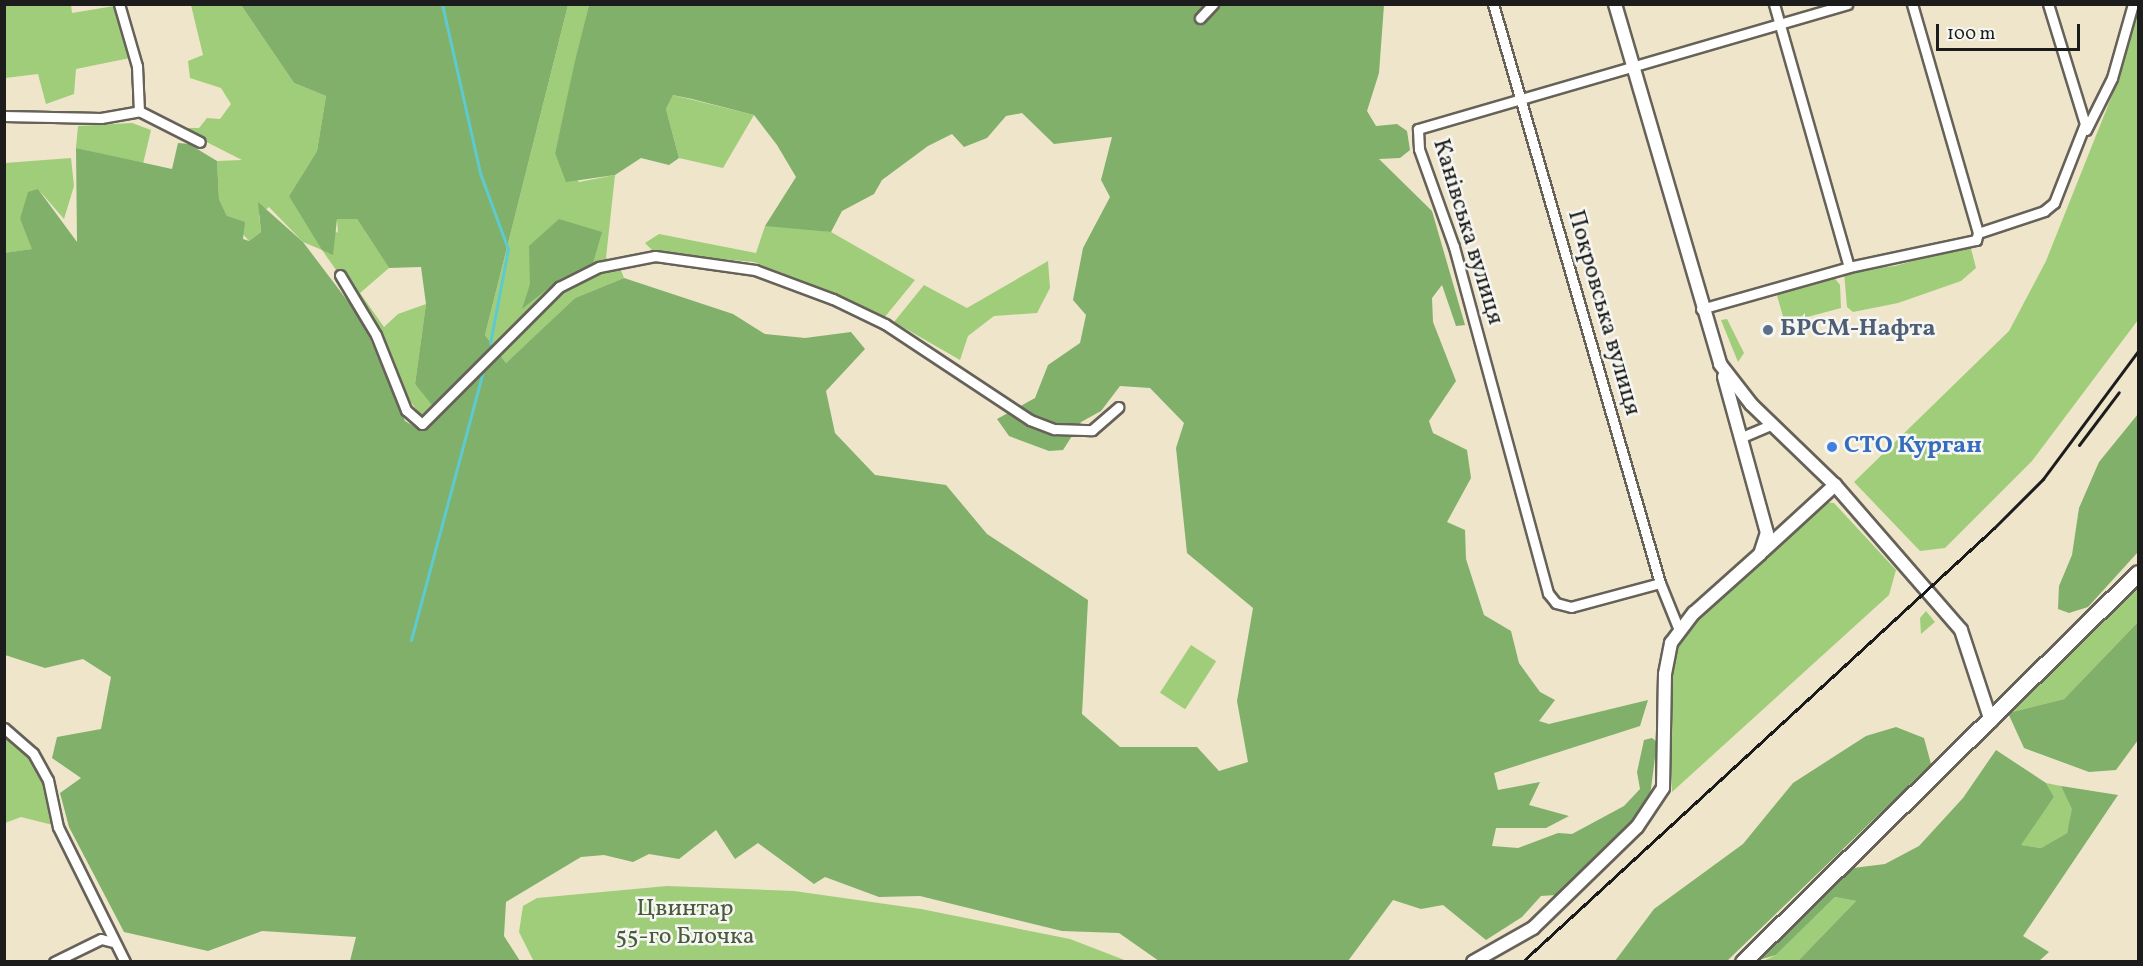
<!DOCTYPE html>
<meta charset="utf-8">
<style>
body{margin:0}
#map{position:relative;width:2143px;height:966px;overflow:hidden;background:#eee5ca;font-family:Vollkorn,serif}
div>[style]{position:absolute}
.green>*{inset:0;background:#a0cd7a;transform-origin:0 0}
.forest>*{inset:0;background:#80b06a}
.stream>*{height:3px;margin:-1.5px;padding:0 1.5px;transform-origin:1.5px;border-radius:1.5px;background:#5dcad0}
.roads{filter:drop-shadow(2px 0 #666259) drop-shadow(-2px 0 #666259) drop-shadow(0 2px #666259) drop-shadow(0 -2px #666259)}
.minor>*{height:9px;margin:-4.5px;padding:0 4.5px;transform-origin:4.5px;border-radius:4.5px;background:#fff}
.tertiary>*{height:12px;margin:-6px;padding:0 6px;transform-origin:6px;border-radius:6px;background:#fff}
.primary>*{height:15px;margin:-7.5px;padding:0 7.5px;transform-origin:7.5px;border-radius:7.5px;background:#fff}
.rail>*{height:3px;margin:-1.5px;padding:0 1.5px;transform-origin:1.5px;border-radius:1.5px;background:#1c1c1c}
.dots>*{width:16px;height:16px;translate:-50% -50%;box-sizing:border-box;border:3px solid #f6f6f2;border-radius:50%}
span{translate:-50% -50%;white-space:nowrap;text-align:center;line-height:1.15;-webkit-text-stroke:5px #f6f6f2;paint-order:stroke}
.street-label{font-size:24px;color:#1c1c1c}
.service-label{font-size:24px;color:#4e5e75;font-weight:700}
.left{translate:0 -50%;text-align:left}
.shop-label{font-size:24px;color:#366cbe;font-weight:700}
.park-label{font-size:24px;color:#4a5a3d}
.frame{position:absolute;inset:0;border:6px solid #1c1c1c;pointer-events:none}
.scale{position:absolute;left:1936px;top:24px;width:144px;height:27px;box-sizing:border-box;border:3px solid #1c1c1c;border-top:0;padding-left:8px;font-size:18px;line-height:21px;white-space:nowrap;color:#1c1c1c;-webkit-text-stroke:4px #f6f6f2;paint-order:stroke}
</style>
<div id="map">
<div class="green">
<i style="clip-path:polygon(4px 5px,71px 5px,72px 13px,114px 6px,130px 58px,76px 69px,74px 94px,46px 104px,38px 74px,5px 78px)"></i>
<i style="clip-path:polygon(191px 5px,241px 5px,294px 83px,326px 96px,317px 151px,289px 196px,338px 233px,337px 219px,357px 219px,389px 268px,360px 293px,384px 327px,398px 314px,426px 304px,415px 384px,437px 406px,423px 418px,409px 400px,381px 334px,322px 250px,303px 242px,269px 207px,259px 215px,261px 232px,249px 241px,227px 216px,219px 199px,217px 161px,242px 160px,179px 128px,199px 128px,207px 118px,220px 119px,231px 104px,221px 88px,190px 78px,188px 61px,203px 55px)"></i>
<i style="clip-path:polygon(568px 5px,589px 5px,555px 153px,579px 182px,615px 175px,606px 258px,619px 265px,624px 278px,575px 298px,506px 363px,485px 335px)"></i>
<i style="clip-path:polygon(2138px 5px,2138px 320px,2032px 461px,1945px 548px,1920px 551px,1854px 482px,2009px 331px,2046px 261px,2113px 93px)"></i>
<i style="clip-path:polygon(673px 95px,754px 115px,723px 168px,679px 158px,666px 109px)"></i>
<i style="clip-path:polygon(132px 123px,151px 130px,143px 164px,76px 148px,78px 126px)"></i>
<i style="clip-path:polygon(71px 158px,74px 186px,64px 219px,38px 189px,20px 219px,33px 249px,5px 253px,5px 163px)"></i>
<i style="clip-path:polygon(783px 225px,831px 232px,915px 280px,884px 318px,754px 262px,655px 253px,645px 243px,659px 234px,756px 253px,765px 226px)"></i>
<i style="clip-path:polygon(1970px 245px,1976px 268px,1961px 281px,1898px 303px,1853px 312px,1847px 307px,1844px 272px,1895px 266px)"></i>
<i style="clip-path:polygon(1048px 261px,1050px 288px,1037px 313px,994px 316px,968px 336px,960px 360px,894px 322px,924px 285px,967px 308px)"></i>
<i style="clip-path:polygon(1833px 276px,1840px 285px,1841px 308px,1785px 323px,1776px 292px)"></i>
<i style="clip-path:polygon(1727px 319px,1744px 353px,1738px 362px,1721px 320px)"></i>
<i style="clip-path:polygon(1823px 502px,1834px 503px,1896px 570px,1889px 595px,1672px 792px,1669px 676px,1675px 647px,1691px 624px)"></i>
<i style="clip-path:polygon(2138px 587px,2138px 622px,2064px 699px,2008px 713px)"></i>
<i style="clip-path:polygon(1926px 611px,1935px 622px,1921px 634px,1920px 618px)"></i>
<i style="left:1191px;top:645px;width:30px;height:57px;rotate:33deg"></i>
<i style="clip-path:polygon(4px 730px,32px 754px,46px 781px,57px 826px,21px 817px,5px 823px)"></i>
<i style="clip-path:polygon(2046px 783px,2061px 786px,2073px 809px,2067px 833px,2041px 848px,2020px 845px,2054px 797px)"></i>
<i style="clip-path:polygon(667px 886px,794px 891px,921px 909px,1070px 939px,1127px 961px,534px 962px,519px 932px,523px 906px,537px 898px)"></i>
<i style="clip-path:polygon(1835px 897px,1856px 901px,1798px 961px,1761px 962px,1776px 955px)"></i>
</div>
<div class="forest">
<i style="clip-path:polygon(241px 5px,568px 5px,485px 335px,506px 363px,575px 298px,624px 278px,733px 314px,765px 334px,805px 338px,851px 332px,865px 349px,826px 391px,835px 433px,875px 475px,946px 485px,987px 534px,1088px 600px,1082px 714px,1120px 747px,1197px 747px,1219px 771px,1248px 762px,1237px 701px,1253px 608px,1187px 553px,1176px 448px,1184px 423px,1150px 388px,1120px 386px,1101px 411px,1081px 422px,1063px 450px,1049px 451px,1009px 436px,997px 419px,1035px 398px,1048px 365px,1080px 343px,1086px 315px,1073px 300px,1083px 248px,1110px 197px,1101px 180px,1112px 137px,1054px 144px,1022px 113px,1006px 116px,987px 138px,964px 147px,952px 134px,928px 146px,882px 180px,874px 194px,842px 211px,831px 232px,765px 226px,796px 177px,777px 145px,754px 115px,692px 99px,673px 95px,666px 109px,679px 158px,669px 165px,641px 158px,615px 175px,566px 182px,555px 153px,575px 61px,589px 5px,1384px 5px,1379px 73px,1367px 111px,1376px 126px,1397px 124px,1407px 131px,1410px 150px,1400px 158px,1379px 159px,1432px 211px,1465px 325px,1456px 326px,1442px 285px,1432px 298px,1433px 322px,1456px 381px,1429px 421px,1433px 433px,1467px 450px,1471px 478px,1447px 522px,1465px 530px,1466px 559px,1484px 615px,1511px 631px,1519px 663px,1540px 692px,1555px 700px,1539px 721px,1549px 724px,1648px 700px,1640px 726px,1494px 773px,1498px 790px,1540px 782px,1529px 805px,1569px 816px,1546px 828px,1496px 828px,1492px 846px,1518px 848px,1558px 833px,1572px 834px,1624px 806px,1640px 789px,1637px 772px,1644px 740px,1652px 738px,1657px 742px,1650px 796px,1635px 820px,1556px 895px,1541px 896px,1522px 917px,1486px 940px,1443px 905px,1421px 909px,1393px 900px,1348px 961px,1159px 961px,1119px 933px,1062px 931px,920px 896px,879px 897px,825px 877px,814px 884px,758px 843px,735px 859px,716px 830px,679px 859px,649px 854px,633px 862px,604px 855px,581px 857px,506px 902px,504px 936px,520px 961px,350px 961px,356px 937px,262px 931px,208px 951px,124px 932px,69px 827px,60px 793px,81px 778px,52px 758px,57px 737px,101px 729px,111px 677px,83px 659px,45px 668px,5px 655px,4px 253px,32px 249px,20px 219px,28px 192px,38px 189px,77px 242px,76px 148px,172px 169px,178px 143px,189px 144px,217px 161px,219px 199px,227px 216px,245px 222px,243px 239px,249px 241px,261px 232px,258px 202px,303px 242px,362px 320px,405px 421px,422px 431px,448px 409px,432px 405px,415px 384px,426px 304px,421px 267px,389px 268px,357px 219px,337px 219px,333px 255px,322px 250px,289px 196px,317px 151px,326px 96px,294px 83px)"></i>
<i style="clip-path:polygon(559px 219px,602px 232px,593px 263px,560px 279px,522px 309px,530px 284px,529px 246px)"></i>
<i style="clip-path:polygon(2138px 414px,2138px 552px,2088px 607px,2069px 613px,2058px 609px,2059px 586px,2072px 555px,2079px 508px,2099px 462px)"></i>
<i style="clip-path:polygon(2138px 622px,2138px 740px,2116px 770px,2089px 772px,2024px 748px,2008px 713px,2064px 699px)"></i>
<i style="clip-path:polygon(1896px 727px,1924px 738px,1931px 764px,1727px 961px,1615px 961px,1654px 909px,1743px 844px,1793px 783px,1866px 736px)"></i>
<i style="clip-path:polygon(1996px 750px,2046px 783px,2054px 797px,2021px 845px,2041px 848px,2067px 833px,2072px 809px,2061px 786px,2118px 795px,2023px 936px,2049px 952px,2039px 961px,1798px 961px,1856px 901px,1835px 897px,1776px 955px,1752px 962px,1845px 869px,1885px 864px,1919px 846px,1963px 798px)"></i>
</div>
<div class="stream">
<i style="left:442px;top:4px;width:173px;rotate:77.3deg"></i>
<i style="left:480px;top:173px;width:81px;rotate:69.8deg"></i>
<i style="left:508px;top:249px;width:96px;rotate:100.8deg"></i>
<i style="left:411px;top:640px;width:278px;rotate:-75deg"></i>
</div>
<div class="roads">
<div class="minor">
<i style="left:119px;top:4px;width:65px;rotate:73.8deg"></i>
<i style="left:137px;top:66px;width:45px;rotate:87.5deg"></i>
<i style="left:1493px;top:4px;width:603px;rotate:73.91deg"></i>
<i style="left:1660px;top:583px;width:51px;rotate:68deg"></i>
<i style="left:1774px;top:4px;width:273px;rotate:74.1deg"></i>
<i style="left:1912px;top:4px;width:238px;rotate:73.9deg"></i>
<i style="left:1200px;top:18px;width:19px;rotate:-47deg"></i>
<i style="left:4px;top:116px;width:97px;rotate:1.2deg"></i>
<i style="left:101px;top:118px;width:39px;rotate:-10deg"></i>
<i style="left:139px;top:111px;width:68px;rotate:26.9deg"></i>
<i style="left:2086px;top:130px;width:58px;rotate:-63.4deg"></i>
<i style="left:2112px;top:78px;width:77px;rotate:-74.2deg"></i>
<i style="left:340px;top:275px;width:70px;rotate:59deg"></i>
<i style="left:376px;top:335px;width:81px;rotate:68.2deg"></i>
<i style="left:406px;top:410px;width:21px;rotate:41deg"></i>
<i style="left:422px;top:424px;width:194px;rotate:-45deg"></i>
<i style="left:559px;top:287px;width:45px;rotate:-26.6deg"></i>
<i style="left:599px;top:267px;width:57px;rotate:-11.1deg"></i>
<i style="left:655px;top:256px;width:101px;rotate:8deg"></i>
<i style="left:755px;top:270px;width:83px;rotate:20.4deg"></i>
<i style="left:833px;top:299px;width:58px;rotate:25.7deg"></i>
<i style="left:885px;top:324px;width:174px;rotate:33.5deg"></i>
<i style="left:1030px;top:420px;width:26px;rotate:21deg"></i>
<i style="left:1054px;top:429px;width:38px;rotate:2deg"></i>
<i style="left:1092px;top:430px;width:35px;rotate:-41deg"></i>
<i style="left:1701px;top:309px;width:154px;rotate:-15.8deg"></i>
<i style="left:1849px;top:267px;width:130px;rotate:-12deg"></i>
<i style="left:1976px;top:240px;width:7px;rotate:-74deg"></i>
<i style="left:1978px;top:233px;width:70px;rotate:-18.4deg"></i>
<i style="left:2044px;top:211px;width:13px;rotate:-39deg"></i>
<i style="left:2054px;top:203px;width:85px;rotate:-68.6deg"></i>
<i style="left:2085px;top:124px;width:126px;rotate:-107.1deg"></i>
<i style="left:1742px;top:437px;width:30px;rotate:-23deg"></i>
<i style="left:1660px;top:583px;width:92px;rotate:164.9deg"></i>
<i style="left:1571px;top:607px;width:16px;rotate:-165deg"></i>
<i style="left:1556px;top:603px;width:13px;rotate:-129deg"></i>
<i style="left:1548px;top:593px;width:359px;rotate:-105.2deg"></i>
<i style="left:1454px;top:247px;width:104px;rotate:-109.7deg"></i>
<i style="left:1419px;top:149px;width:20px;rotate:-93deg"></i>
<i style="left:1418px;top:129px;width:447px;rotate:-16.2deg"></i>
<i style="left:4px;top:728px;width:38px;rotate:41deg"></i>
<i style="left:33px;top:753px;width:31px;rotate:61deg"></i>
<i style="left:48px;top:780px;width:48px;rotate:78deg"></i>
<i style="left:58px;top:827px;width:151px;rotate:63.6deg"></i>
<i style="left:54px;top:962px;width:52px;rotate:-26.1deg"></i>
<i style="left:101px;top:939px;width:12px;rotate:14deg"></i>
</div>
<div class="tertiary">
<i style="left:1615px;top:4px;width:375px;rotate:73.7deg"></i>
<i style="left:1720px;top:364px;width:51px;rotate:52.2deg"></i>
<i style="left:1751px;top:404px;width:117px;rotate:44deg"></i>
<i style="left:1835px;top:485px;width:192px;rotate:49deg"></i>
<i style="left:1961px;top:630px;width:96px;rotate:71.8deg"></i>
<i style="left:1763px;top:551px;width:98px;rotate:-42.5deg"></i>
<i style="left:1473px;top:962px;width:69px;rotate:-29.5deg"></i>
<i style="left:1533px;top:928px;width:145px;rotate:-44.2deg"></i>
<i style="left:1637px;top:827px;width:47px;rotate:-56.3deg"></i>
<i style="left:1663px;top:788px;width:114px;rotate:-89deg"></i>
<i style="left:1665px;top:674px;width:32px;rotate:-79deg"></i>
<i style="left:1671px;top:643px;width:38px;rotate:-53deg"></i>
<i style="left:1694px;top:613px;width:89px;rotate:-41.8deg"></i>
<i style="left:1760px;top:554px;width:22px;rotate:-72deg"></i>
<i style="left:1767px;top:533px;width:162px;rotate:-105.4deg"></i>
</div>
<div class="primary">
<i style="left:1743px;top:962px;width:554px;rotate:-44.56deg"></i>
</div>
</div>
<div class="rail">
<i style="left:2079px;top:445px;width:66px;rotate:-53deg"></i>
<i style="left:1522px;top:962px;width:641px;rotate:-42.6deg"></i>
<i style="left:1994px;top:528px;width:69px;rotate:-45deg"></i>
<i style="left:2043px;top:479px;width:159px;rotate:-53.4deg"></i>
</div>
<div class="dots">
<i style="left:1768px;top:330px;background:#5c6f8a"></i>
<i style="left:1832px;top:447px;background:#3f7fe0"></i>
</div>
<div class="street-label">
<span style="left:1467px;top:232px;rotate:73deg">Канівська вулиця</span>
<span style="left:1603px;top:313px;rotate:74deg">Покровська вулиця</span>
</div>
<div class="service-label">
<span class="left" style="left:1780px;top:330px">БРСМ-Нафта</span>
</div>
<div class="shop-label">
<span class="left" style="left:1844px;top:447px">СТО Курган</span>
</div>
<div class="park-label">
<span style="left:685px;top:924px">Цвинтар<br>55-го Блочка</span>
</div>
<div class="frame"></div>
<div class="scale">100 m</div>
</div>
